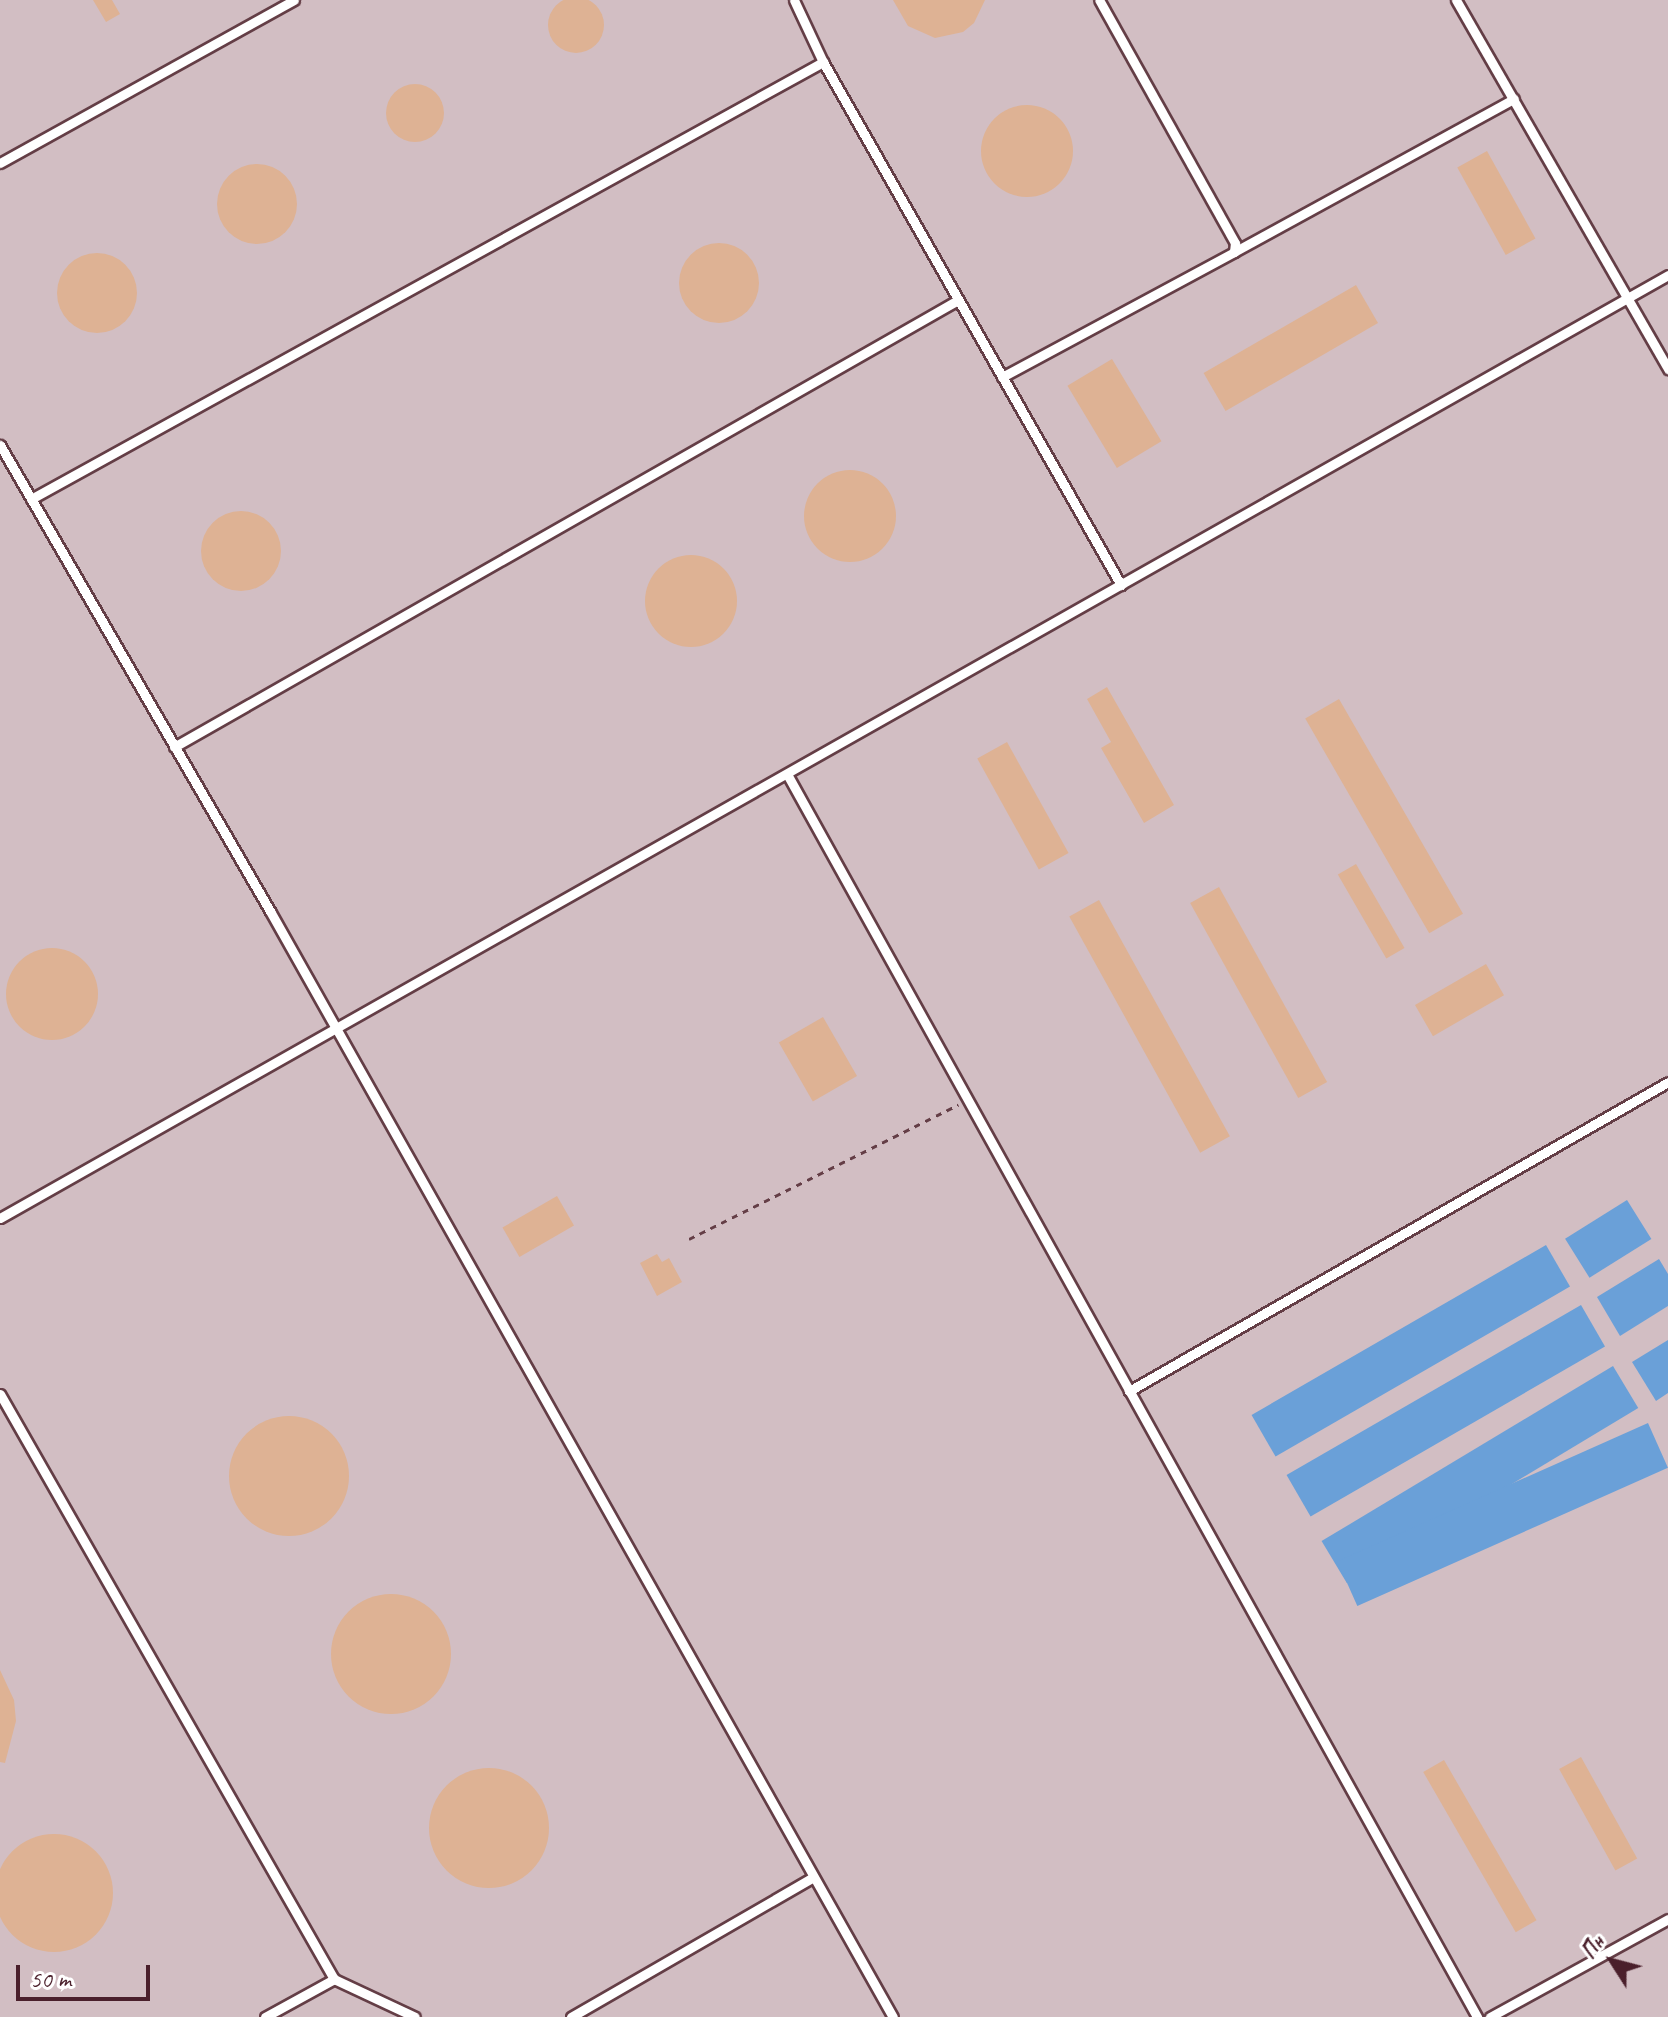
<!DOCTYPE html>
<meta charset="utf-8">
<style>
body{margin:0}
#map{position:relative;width:1668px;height:2017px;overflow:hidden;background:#f8ecdc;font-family:Caveat,sans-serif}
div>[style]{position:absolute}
.industrial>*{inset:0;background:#d2bec3;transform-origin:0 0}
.water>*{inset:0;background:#6aa0d8;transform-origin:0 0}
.building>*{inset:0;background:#deb294;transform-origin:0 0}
.round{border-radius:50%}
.path>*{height:3px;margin-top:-1.5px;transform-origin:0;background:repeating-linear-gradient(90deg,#643e46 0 6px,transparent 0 12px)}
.roads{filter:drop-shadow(2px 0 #643e46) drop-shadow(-2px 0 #643e46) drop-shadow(0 2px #643e46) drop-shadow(0 -2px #643e46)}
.lane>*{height:9px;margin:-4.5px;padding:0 4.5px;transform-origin:4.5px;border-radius:4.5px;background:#fff}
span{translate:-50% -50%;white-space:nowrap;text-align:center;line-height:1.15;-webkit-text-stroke:6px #fff;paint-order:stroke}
.north{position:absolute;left:1572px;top:1921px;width:80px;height:80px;-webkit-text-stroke:6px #fff;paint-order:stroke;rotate:306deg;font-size:22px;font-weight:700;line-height:32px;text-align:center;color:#4a1f2b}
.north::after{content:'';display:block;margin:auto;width:28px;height:36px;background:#4a1f2b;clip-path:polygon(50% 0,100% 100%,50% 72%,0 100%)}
.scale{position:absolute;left:16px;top:1965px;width:134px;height:36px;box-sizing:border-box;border:4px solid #4a1f2b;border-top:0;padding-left:10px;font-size:24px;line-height:28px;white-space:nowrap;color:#4a1f2b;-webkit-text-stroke:6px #fff;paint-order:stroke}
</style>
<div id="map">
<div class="industrial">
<i style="left:0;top:0;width:1668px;height:2017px"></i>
</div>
<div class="water">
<i style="left:1627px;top:1200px;width:46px;height:73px;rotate:58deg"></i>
<i style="left:1546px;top:1245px;width:48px;height:340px;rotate:60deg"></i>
<i style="clip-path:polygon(1659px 1259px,1668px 1274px,1668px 1306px,1620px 1336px,1597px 1297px)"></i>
<i style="left:1581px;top:1305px;width:48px;height:340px;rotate:60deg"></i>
<i style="clip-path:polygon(1668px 1340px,1668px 1393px,1656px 1401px,1632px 1362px)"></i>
<i style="left:1613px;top:1366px;width:49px;height:340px;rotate:59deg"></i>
<i style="left:1648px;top:1423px;width:49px;height:340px;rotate:66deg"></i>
</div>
<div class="building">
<i class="round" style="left:548px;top:-3px;width:56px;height:56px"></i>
<i style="clip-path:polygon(93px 0,112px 0,120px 14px,106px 22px)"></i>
<i style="clip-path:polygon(893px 0,985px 0,974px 23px,963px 32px,935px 38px,908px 26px)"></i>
<i class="round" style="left:386px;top:84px;width:58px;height:58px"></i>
<i class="round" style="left:981px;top:105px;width:92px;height:92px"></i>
<i style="left:1487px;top:151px;width:100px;height:34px;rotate:61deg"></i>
<i class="round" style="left:217px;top:164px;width:80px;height:80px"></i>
<i class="round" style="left:679px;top:243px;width:80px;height:80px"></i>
<i class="round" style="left:57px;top:253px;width:80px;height:80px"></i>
<i style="left:1356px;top:285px;width:44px;height:176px;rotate:60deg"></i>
<i style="left:1112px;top:359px;width:96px;height:52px;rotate:59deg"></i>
<i class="round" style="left:804px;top:470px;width:92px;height:92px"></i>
<i class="round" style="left:201px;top:511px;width:80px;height:80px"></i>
<i class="round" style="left:645px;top:555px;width:92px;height:92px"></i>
<i style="clip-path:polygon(1107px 687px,1174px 805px,1144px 823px,1101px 748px,1111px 742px,1087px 699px)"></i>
<i style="left:1339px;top:699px;width:248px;height:39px;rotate:60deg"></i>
<i style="left:1007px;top:742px;width:127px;height:34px;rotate:61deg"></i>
<i style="left:1356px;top:864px;width:97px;height:21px;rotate:60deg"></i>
<i style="left:1219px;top:887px;width:223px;height:33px;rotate:61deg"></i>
<i style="left:1099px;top:900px;width:270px;height:34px;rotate:61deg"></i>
<i class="round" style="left:6px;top:948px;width:92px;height:92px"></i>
<i style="left:1486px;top:964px;width:36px;height:82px;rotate:60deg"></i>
<i style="left:823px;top:1017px;width:68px;height:51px;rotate:60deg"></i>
<i style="left:557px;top:1196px;width:34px;height:63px;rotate:60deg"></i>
<i style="clip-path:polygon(657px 1254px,662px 1262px,669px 1258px,682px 1282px,657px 1296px,640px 1263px)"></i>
<i class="round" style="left:229px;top:1416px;width:120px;height:120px"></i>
<i class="round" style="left:331px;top:1594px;width:120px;height:120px"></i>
<i style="clip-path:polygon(0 1670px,14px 1700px,16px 1721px,5px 1763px,0 1762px)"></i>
<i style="left:1581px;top:1757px;width:116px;height:25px;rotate:61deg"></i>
<i style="left:1444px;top:1760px;width:185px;height:24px;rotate:60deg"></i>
<i class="round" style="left:429px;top:1768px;width:120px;height:120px"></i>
<i class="round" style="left:-5px;top:1834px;width:118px;height:118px"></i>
</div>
<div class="path">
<i style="left:689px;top:1239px;width:301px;rotate:-26.5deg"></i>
</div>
<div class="roads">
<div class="lane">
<i style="left:1456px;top:0;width:426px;rotate:60.1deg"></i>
<i style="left:823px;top:62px;width:602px;rotate:60.33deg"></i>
<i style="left:0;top:163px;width:336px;rotate:-29deg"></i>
<i style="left:1234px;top:252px;width:319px;rotate:-28.7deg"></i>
<i style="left:1002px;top:377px;width:264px;rotate:-28.3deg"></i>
<i style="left:1234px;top:252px;width:9px;rotate:-84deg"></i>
<i style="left:1235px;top:243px;width:278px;rotate:-119.2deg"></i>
<i style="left:0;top:445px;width:539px;rotate:59.91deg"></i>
<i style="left:270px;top:911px;width:1269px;rotate:60.61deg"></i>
<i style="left:31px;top:499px;width:905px;rotate:-28.89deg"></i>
<i style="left:823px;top:62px;width:68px;rotate:-115.1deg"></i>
<i style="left:174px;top:747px;width:902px;rotate:-29.69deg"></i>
<i style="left:787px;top:774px;width:1422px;rotate:60.96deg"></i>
<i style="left:0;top:1218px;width:1916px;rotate:-29.48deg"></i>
<i style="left:1129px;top:1391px;width:621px;rotate:-29.82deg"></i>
<i style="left:0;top:1394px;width:674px;rotate:60.28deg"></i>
<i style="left:265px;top:2017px;width:79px;rotate:-28.8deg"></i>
<i style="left:334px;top:1979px;width:89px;rotate:25.1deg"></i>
<i style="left:571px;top:2017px;width:280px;rotate:-30deg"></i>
<i style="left:1490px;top:2017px;width:203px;rotate:-28.8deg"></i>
</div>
</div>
<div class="north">Пн</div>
<div class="scale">50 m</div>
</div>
